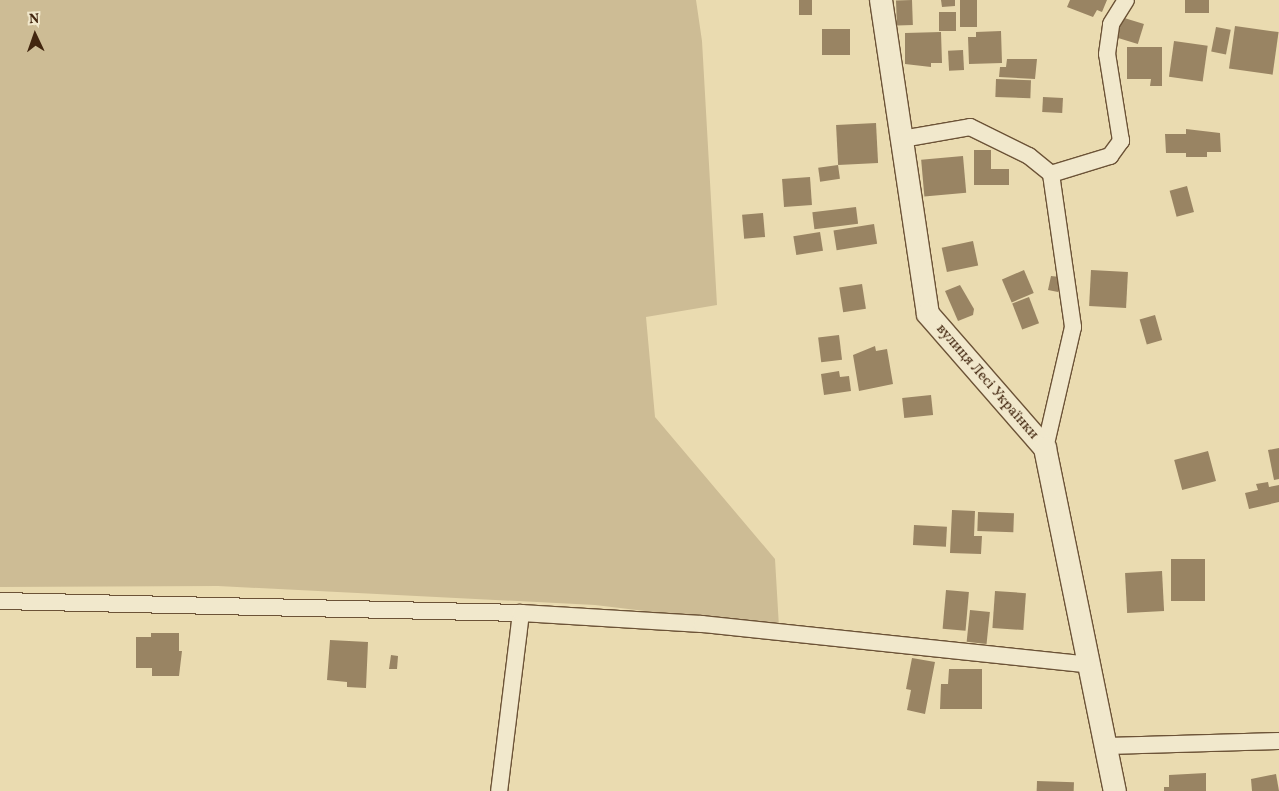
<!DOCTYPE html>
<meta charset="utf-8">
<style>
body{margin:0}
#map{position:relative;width:1279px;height:791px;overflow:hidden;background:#eadbb0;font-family:Vollkorn,serif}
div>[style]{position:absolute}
.green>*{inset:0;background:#cdbc95}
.building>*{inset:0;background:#998463;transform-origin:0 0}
.roads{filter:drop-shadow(1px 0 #6c5337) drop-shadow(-1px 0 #6c5337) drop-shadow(0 1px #6c5337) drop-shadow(0 -1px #6c5337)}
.street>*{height:16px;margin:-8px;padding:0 8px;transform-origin:8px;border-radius:8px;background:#f1e8cc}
.secondary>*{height:22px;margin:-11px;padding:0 11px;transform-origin:11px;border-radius:11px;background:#f1e8cc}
span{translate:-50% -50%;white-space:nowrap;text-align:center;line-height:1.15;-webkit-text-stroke:4.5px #f1e8cc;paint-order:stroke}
.street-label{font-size:15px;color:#42260f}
.north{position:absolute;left:10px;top:10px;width:50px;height:50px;-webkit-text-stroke:4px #f1e8cc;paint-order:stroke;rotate:357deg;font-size:14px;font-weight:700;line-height:20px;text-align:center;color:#42260f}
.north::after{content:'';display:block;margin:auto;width:18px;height:22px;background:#42260f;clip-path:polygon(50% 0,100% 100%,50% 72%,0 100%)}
</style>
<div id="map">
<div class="green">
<i style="clip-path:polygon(0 0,696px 0,702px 41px,717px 305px,646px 317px,655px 417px,775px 559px,779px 627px,595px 605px,218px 586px,0 587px)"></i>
</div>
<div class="building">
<i style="left:799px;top:0;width:13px;height:15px"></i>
<i style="left:912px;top:0;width:25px;height:16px;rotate:88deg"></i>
<i style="clip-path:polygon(941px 0,955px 0,955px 6px,942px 7px)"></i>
<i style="left:960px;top:0;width:17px;height:27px"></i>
<i style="clip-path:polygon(1070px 0,1107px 0,1102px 12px,1097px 10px,1093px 17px,1067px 7px)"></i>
<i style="left:1185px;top:0;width:24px;height:13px"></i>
<i style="left:956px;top:12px;width:19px;height:17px;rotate:90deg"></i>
<i style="left:1121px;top:17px;width:24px;height:21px;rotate:17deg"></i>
<i style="left:1235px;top:26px;width:44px;height:43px;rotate:8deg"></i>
<i style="left:1216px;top:27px;width:15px;height:25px;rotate:11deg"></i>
<i style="left:822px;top:29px;width:28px;height:26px"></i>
<i style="clip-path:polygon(1001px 31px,1002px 63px,969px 64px,968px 37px,976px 37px,976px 32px)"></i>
<i style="clip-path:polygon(941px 32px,942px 63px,931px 63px,931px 67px,905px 64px,905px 33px)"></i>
<i style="left:1174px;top:41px;width:34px;height:36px;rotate:8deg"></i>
<i style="clip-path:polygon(1127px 47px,1162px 47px,1162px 86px,1150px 86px,1151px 79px,1127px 79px)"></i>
<i style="left:963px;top:50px;width:20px;height:15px;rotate:87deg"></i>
<i style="clip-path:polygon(1007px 59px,1037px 59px,1035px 79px,999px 77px,1000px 67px,1006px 67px)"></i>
<i style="left:996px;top:79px;width:35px;height:18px;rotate:2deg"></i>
<i style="left:1043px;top:97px;width:20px;height:15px;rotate:3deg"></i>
<i style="left:876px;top:123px;width:40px;height:40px;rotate:87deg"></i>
<i style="clip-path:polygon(1186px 129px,1220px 133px,1221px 152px,1207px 152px,1207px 157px,1186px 157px,1186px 153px,1166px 153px,1165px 134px,1186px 134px)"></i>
<i style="clip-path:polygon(974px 150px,991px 150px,991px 169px,1009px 169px,1009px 185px,974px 185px)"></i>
<i style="left:963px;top:156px;width:37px;height:42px;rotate:85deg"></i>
<i style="left:838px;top:165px;width:14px;height:20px;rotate:82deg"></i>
<i style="left:810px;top:177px;width:28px;height:28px;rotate:86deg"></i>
<i style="left:1187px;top:186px;width:27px;height:18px;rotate:75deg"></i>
<i style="left:856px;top:207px;width:17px;height:44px;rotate:83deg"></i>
<i style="left:763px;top:213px;width:24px;height:21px;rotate:85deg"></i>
<i style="left:874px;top:224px;width:20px;height:41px;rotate:81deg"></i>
<i style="left:820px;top:232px;width:19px;height:27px;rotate:81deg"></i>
<i style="left:973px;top:241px;width:25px;height:32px;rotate:78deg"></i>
<i style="left:1024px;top:270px;width:25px;height:24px;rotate:67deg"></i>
<i style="left:1091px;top:270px;width:37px;height:36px;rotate:3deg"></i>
<i style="clip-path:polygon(1051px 276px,1060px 277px,1058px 292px,1048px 290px)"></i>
<i style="left:862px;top:284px;width:25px;height:23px;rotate:81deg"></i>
<i style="clip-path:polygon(960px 285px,974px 309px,973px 315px,958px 321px,945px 291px)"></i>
<i style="left:1029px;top:297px;width:28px;height:18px;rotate:69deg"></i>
<i style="left:1155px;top:315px;width:26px;height:16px;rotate:74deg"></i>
<i style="left:839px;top:335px;width:25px;height:21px;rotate:83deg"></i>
<i style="clip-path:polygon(875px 346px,876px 351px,887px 349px,893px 384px,859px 391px,853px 355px)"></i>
<i style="clip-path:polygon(839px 371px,840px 377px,849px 376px,851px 391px,824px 395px,821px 374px)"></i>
<i style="left:931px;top:395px;width:20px;height:29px;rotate:84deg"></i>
<i style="clip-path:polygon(1279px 448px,1279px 479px,1274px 480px,1268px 450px)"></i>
<i style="left:1208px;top:451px;width:31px;height:35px;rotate:75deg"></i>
<i style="clip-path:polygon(1268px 482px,1269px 487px,1279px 485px,1279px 502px,1249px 509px,1245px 493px,1258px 490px,1256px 484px)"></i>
<i style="clip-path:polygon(952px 510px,975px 511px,974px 536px,982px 536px,981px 554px,950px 553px)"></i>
<i style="left:978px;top:512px;width:36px;height:19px;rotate:2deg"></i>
<i style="left:914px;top:525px;width:33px;height:20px;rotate:3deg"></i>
<i style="left:1205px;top:559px;width:42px;height:34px;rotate:90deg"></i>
<i style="left:1162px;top:571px;width:40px;height:37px;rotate:87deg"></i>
<i style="left:946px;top:590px;width:23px;height:39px;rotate:5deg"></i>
<i style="left:995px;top:591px;width:31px;height:37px;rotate:4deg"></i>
<i style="left:970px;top:610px;width:20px;height:32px;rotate:6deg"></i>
<i style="clip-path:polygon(151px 633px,179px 633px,179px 651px,182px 651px,179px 676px,152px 676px,152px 668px,136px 668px,136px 637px,151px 637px)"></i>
<i style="clip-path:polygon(330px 640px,368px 642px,366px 688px,347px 687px,347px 682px,327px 680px)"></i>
<i style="clip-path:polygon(391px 655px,398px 656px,397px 669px,389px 669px)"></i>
<i style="clip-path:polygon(912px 658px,935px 662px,925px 714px,907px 710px,911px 690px,906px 689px)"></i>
<i style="clip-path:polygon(949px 669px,982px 669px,982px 709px,940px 709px,941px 684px,948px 684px)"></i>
<i style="clip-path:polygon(1206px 773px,1206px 791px,1164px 791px,1164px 787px,1169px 787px,1169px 775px)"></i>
<i style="clip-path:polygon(1276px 774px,1279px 791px,1252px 791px,1251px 779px)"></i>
<i style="left:1037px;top:781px;width:37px;height:10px;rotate:2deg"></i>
</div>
<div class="roads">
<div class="street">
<i style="left:902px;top:139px;width:69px;rotate:-10deg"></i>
<i style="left:970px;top:127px;width:66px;rotate:26.2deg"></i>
<i style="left:1029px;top:156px;width:28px;rotate:39deg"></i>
<i style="left:1051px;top:174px;width:155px;rotate:81.8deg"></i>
<i style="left:1073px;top:327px;width:124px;rotate:103deg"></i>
<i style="left:1051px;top:174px;width:62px;rotate:-17deg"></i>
<i style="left:1110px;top:156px;width:19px;rotate:-54deg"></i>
<i style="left:1121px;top:141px;width:88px;rotate:-99.1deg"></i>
<i style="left:1107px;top:54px;width:30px;rotate:-82deg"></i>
<i style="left:1111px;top:24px;width:28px;rotate:-58deg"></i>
<i style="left:0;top:601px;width:521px;rotate:1.32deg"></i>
<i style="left:521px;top:613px;width:179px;rotate:97deg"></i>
<i style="left:521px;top:613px;width:181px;rotate:3.5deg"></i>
<i style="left:702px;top:624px;width:390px;rotate:6deg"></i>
<i style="left:1107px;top:746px;width:172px;rotate:-1.7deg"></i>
</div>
<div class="secondary">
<i style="left:881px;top:0;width:317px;rotate:81.5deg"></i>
<i style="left:928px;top:314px;width:178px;rotate:48.9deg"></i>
<i style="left:1045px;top:448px;width:350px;rotate:78.5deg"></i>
</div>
</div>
<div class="street-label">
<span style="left:987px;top:382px;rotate:49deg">вулиця Лесі Українки</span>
</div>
<div class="north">N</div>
</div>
